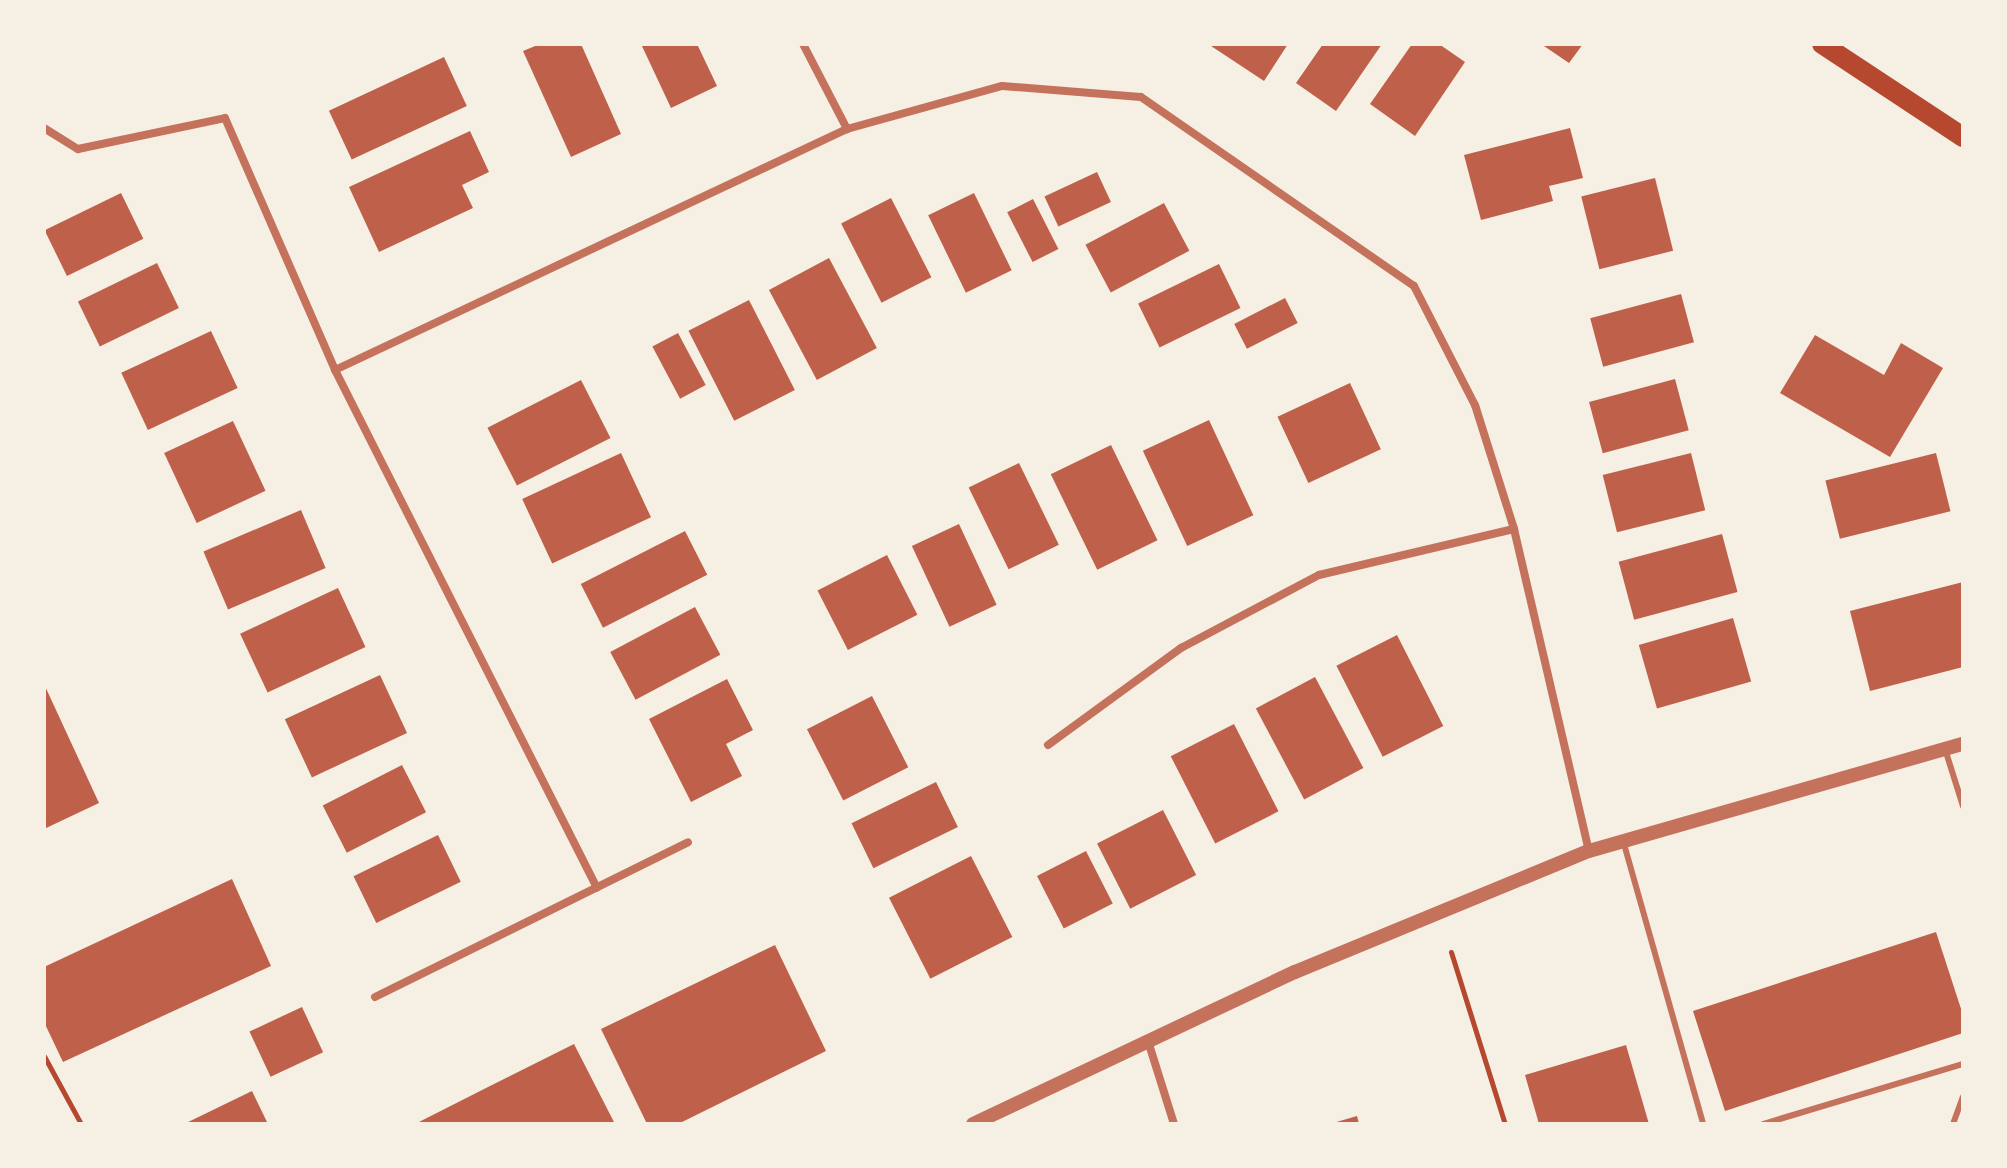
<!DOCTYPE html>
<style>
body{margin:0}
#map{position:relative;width:2007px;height:1168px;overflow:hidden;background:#f6efe4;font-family:"IBM Plex Sans",sans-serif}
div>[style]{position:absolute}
.building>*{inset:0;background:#bf614a;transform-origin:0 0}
.path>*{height:5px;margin:-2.5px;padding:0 2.5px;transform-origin:2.5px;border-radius:2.5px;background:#b5482f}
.service>*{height:6px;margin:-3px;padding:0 3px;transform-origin:3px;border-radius:3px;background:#c5725c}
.minor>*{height:8px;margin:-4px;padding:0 4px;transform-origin:4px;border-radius:4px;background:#c5725c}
.tertiary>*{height:14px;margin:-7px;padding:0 7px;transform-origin:7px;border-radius:7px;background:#c5725c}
.primary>*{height:20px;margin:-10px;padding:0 10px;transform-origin:10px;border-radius:10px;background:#b5482f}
span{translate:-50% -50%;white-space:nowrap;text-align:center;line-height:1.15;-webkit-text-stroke:8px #f6efe4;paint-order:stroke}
.frame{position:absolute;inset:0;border:46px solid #f6efe4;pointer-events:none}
</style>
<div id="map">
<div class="building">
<i style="clip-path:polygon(540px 44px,581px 44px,621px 134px,571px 157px,523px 51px)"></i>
<i style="clip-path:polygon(641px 44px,697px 44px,717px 86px,671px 108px)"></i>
<i style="clip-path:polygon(1208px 44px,1288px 44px,1264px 81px)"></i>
<i style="clip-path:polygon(1323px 44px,1382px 44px,1336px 111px,1296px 83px)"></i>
<i style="clip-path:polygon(1412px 44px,1439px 44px,1465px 62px,1415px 136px,1370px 104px)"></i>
<i style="clip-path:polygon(1541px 44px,1583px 44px,1569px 63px)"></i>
<i style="left:444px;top:57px;width:54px;height:127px;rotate:65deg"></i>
<i style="clip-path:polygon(1570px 128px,1583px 178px,1549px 186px,1553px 201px,1481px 220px,1464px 155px)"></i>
<i style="clip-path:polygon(470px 131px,489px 172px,462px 185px,473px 208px,379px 252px,349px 187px)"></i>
<i style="left:1097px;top:172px;width:33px;height:58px;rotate:65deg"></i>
<i style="left:1655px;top:178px;width:75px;height:76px;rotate:76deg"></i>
<i style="left:121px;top:193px;width:51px;height:85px;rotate:64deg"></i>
<i style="left:974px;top:193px;width:86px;height:51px;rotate:64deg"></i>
<i style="left:891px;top:198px;width:89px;height:56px;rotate:63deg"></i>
<i style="left:1033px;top:199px;width:56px;height:29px;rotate:63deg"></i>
<i style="left:1164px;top:203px;width:54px;height:89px;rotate:62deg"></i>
<i style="left:829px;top:258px;width:102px;height:68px;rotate:62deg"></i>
<i style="left:157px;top:263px;width:50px;height:88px;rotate:64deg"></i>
<i style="left:1219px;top:264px;width:49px;height:90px;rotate:64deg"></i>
<i style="left:1681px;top:294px;width:50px;height:94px;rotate:75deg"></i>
<i style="left:1285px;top:298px;width:28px;height:57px;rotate:63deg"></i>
<i style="left:749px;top:300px;width:101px;height:68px;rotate:63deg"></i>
<i style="left:211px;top:331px;width:63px;height:99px;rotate:65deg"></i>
<i style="left:678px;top:333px;width:59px;height:29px;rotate:62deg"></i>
<i style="clip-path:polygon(1815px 335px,1884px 375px,1901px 343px,1943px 368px,1890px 457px,1780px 393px)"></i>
<i style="left:1675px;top:379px;width:53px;height:89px;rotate:75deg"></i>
<i style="left:581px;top:380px;width:65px;height:105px;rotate:63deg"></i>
<i style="left:1350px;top:383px;width:73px;height:80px;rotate:65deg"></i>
<i style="left:1209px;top:420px;width:105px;height:73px;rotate:65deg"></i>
<i style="left:233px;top:421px;width:77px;height:76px;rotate:65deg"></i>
<i style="left:1111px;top:445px;width:106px;height:67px;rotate:64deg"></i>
<i style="left:621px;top:453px;width:71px;height:109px;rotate:65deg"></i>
<i style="left:1691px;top:453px;width:59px;height:91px;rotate:76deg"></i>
<i style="left:1936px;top:453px;width:60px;height:114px;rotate:76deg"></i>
<i style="left:1019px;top:463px;width:91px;height:56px;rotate:64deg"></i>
<i style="left:301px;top:510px;width:63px;height:106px;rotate:67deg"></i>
<i style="left:959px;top:524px;width:89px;height:52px;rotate:65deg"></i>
<i style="left:685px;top:531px;width:49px;height:117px;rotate:63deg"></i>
<i style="left:1722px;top:534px;width:60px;height:107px;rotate:75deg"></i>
<i style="left:887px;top:555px;width:67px;height:78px;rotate:63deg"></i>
<i style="clip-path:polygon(1963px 582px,1963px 667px,1870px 691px,1850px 611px)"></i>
<i style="left:338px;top:588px;width:65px;height:108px;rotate:65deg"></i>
<i style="left:695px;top:607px;width:54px;height:96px;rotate:62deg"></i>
<i style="left:1733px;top:618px;width:66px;height:98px;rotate:74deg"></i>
<i style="left:1397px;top:635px;width:102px;height:68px;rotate:63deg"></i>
<i style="left:380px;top:675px;width:64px;height:105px;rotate:65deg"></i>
<i style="left:1315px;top:677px;width:103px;height:67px;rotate:62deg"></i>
<i style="clip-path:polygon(727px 679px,753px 730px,726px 744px,742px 776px,691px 802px,649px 719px)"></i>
<i style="clip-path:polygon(44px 684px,99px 803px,44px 829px)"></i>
<i style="left:872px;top:696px;width:80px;height:73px;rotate:63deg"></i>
<i style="left:1234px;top:724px;width:98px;height:71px;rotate:63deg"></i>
<i style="left:402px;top:765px;width:53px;height:89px;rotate:63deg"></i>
<i style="left:936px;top:782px;width:50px;height:94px;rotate:64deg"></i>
<i style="left:1163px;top:810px;width:73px;height:74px;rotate:63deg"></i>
<i style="left:438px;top:835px;width:52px;height:94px;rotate:64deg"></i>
<i style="left:1086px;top:851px;width:59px;height:55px;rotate:63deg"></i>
<i style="left:971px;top:856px;width:91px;height:92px;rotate:63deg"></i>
<i style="clip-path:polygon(232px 879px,271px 966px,63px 1062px,44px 1022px,44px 967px)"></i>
<i style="clip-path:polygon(1936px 932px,1963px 1015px,1963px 1033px,1725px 1111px,1693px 1011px)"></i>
<i style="clip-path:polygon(775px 945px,826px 1051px,678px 1124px,647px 1124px,601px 1029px)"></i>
<i style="left:302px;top:1007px;width:50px;height:58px;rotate:65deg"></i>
<i style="clip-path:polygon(574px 1044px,615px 1124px,415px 1124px,486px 1088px)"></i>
<i style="clip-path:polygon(1626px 1045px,1649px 1124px,1539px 1124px,1525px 1075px)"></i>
<i style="clip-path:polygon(252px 1091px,268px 1124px,184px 1124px)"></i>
<i style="clip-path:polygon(1357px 1116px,1359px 1124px,1333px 1124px,1333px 1123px)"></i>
</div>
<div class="path">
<i style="left:1451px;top:952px;width:180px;rotate:72.6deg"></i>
<i style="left:44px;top:1056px;width:77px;rotate:61.4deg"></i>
</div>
<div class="service">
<i style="left:1945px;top:749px;width:60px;rotate:72.5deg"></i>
<i style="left:1624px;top:844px;width:291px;rotate:74.2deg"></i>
<i style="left:1763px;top:1124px;width:209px;rotate:-16.7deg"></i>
<i style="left:1953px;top:1124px;width:29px;rotate:-70deg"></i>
</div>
<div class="minor">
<i style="left:803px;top:44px;width:96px;rotate:62.6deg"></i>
<i style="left:44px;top:128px;width:40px;rotate:32deg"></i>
<i style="left:78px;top:149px;width:150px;rotate:-11.9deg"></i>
<i style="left:225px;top:118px;width:275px;rotate:66.4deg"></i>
<i style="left:335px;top:370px;width:580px;rotate:63.17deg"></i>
<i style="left:335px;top:370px;width:566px;rotate:-25.21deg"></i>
<i style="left:847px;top:129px;width:161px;rotate:-15.5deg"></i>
<i style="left:1002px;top:86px;width:139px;rotate:4.5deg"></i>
<i style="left:1141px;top:97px;width:332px;rotate:34.7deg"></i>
<i style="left:1414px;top:286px;width:134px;rotate:62.9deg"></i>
<i style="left:1475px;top:405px;width:130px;rotate:72.5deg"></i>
<i style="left:1514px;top:529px;width:331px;rotate:76.9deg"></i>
<i style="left:1048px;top:745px;width:165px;rotate:-36.1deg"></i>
<i style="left:1181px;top:648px;width:156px;rotate:-27.9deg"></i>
<i style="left:1319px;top:575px;width:200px;rotate:-13.3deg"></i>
<i style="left:375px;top:997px;width:349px;rotate:-26.3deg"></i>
<i style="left:1148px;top:1041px;width:87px;rotate:72.6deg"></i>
</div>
<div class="tertiary">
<i style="left:973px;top:1124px;width:356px;rotate:-25.3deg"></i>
<i style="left:1295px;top:972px;width:318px;rotate:-22.4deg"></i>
<i style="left:1589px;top:851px;width:389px;rotate:-16deg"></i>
</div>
<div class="primary">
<i style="left:1822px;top:44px;width:169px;rotate:33.4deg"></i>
</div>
<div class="frame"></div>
</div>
